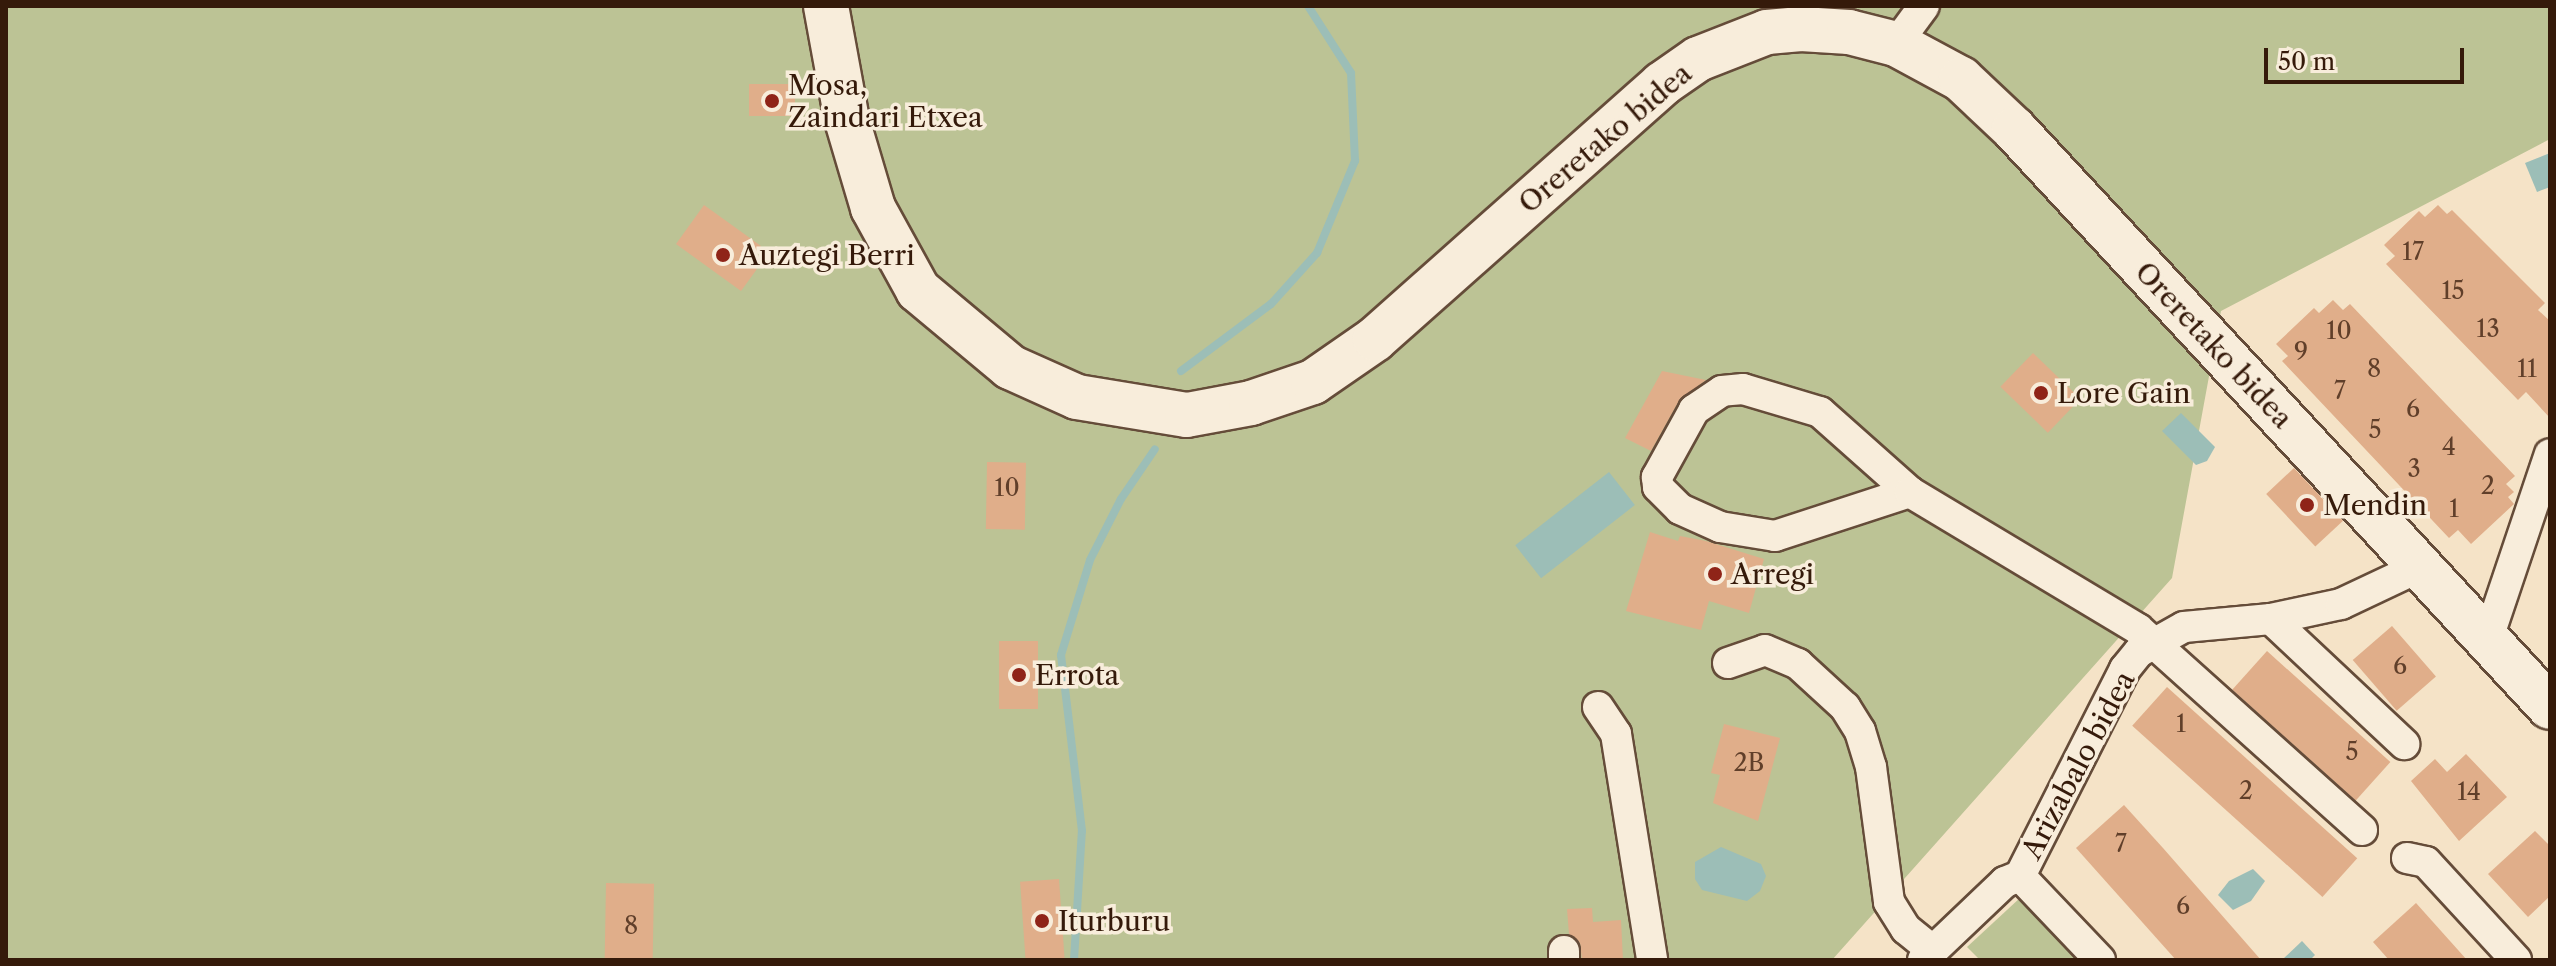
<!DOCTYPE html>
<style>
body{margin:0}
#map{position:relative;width:2556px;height:966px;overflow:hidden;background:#f5e3c7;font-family:"Libre Caslon Text",serif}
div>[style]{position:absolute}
.green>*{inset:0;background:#bcc395}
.water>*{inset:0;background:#9cbeb7;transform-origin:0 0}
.stream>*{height:8px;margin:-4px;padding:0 4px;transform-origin:4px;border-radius:4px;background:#9cbeb7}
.building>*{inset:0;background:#e0ae8a;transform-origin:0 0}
.roads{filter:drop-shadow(2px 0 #654c39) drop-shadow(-2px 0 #654c39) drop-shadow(0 2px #654c39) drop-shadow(0 -2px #654c39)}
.minor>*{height:30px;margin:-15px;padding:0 15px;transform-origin:15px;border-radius:15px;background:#f8eddb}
.secondary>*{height:44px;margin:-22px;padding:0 22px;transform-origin:22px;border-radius:22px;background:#f8eddb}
.dots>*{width:22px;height:22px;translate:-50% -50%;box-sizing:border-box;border:4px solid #f8eddb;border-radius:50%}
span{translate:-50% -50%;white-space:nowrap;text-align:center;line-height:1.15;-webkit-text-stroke:7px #f8eddb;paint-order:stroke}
.number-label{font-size:24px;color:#603f2a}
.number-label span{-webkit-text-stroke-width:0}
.poi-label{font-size:28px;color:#351a0a}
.left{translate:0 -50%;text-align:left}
.street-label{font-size:28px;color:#351a0a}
.frame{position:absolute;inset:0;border:8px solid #351a0a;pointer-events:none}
.scale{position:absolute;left:2264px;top:48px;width:200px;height:36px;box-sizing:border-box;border:4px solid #351a0a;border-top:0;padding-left:10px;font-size:24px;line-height:28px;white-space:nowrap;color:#351a0a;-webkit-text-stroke:6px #f8eddb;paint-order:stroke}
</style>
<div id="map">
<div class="green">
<i style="clip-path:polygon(6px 6px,2550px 6px,2550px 139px,2221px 311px,2172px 578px,1832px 960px,6px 960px)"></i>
<i style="clip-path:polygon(2021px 897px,2079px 960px,1980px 960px,1967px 947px)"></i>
</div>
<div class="water">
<i style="clip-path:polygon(2550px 153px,2550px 187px,2537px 192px,2525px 163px)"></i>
<i style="clip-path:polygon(2181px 413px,2215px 447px,2207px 461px,2196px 465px,2162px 431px)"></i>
<i style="left:1609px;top:472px;width:42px;height:119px;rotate:52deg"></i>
<i style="clip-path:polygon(1721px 847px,1761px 864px,1766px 876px,1760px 891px,1747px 901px,1702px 890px,1695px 879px,1695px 862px)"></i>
<i style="clip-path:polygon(2253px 869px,2265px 881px,2251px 901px,2233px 910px,2218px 895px,2229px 881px)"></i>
<i style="clip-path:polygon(2302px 941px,2315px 955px,2310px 960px,2282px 960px)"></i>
</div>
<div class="stream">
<i style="left:1181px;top:371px;width:112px;rotate:-36.7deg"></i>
<i style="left:1271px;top:304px;width:69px;rotate:-48deg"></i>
<i style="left:1317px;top:253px;width:100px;rotate:-67.6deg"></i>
<i style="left:1355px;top:161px;width:88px;rotate:-92.6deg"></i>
<i style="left:1351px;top:73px;width:80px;rotate:-122.7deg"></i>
<i style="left:1074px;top:960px;width:129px;rotate:-86.5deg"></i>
<i style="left:1082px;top:831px;width:177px;rotate:-96.8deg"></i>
<i style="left:1061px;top:655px;width:99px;rotate:-73deg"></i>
<i style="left:1090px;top:560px;width:68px;rotate:-63.1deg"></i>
<i style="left:1121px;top:499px;width:60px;rotate:-55.8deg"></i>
</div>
<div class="building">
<i style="left:795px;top:84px;width:32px;height:46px;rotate:90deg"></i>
<i style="clip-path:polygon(704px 205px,761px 246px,749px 264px,757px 269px,741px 291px,676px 244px)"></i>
<i style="clip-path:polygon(2438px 205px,2447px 214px,2452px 210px,2545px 303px,2538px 310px,2550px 321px,2550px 418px,2526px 392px,2518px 400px,2386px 264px,2395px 256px,2384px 245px,2419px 211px,2425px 217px)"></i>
<i style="clip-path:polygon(2333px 300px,2343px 310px,2350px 304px,2515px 476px,2506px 484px,2514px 492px,2508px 497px,2514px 504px,2471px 544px,2458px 530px,2449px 538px,2282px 361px,2288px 356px,2276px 344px,2314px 308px,2319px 313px)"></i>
<i style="left:2033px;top:353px;width:66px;height:47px;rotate:44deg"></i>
<i style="clip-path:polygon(1662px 371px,1706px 380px,1679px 401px,1651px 451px,1625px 438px)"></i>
<i style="left:987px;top:462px;width:39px;height:67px;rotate:1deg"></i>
<i style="left:2294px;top:468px;width:72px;height:38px;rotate:47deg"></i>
<i style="clip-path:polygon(1650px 532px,1678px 541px,1680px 536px,1706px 541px,1764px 559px,1749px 613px,1709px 601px,1701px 630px,1626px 611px)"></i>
<i style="left:2392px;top:626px;width:67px;height:52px;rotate:49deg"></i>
<i style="left:999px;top:641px;width:39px;height:68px"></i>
<i style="left:2267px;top:651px;width:166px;height:52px;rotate:42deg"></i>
<i style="left:2167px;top:687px;width:256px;height:52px;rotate:42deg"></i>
<i style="clip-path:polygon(1724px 724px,1780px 738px,1758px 821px,1713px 803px,1720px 775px,1711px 773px)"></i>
<i style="clip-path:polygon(2466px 754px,2507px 797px,2459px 841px,2411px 781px,2435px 759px,2447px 772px)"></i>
<i style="clip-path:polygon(2124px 805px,2163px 848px,2261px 960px,2176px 960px,2076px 848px)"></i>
<i style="clip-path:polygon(2535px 831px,2550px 846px,2550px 896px,2528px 917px,2488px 874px)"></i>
<i style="left:1059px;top:879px;width:81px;height:39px;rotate:86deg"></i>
<i style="left:606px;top:883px;width:48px;height:77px;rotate:1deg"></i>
<i style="clip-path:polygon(2416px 903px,2467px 960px,2389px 960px,2373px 942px)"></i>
<i style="clip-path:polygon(1592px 908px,1593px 922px,1621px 920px,1623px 960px,1582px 960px,1580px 943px,1569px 934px,1567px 909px)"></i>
</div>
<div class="roads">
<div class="minor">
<i style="left:1896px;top:44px;width:47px;rotate:-53.6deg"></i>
<i style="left:1910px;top:492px;width:120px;rotate:-138.4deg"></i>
<i style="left:1820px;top:412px;width:80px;rotate:-163.4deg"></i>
<i style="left:1743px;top:389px;width:21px;rotate:175deg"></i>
<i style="left:1722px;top:391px;width:34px;rotate:146deg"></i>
<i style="left:1694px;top:410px;width:77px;rotate:118.9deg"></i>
<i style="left:1657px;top:477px;width:10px;rotate:84deg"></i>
<i style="left:1658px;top:487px;width:31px;rotate:45deg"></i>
<i style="left:1680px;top:509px;width:44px;rotate:24.2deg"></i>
<i style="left:1720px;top:527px;width:56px;rotate:9.3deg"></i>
<i style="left:1775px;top:536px;width:142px;rotate:-18.1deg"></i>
<i style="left:1910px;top:492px;width:266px;rotate:31deg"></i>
<i style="left:2138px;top:629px;width:301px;rotate:41.9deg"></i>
<i style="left:2271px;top:619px;width:183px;rotate:43.2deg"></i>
<i style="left:2487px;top:641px;width:197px;rotate:-71.4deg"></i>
<i style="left:1728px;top:663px;width:39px;rotate:-19deg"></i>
<i style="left:1765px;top:650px;width:36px;rotate:23deg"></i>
<i style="left:1798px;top:664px;width:64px;rotate:42.5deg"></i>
<i style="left:1845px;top:707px;width:28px;rotate:58deg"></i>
<i style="left:1860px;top:731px;width:38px;rotate:73deg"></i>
<i style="left:1871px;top:767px;width:136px;rotate:82.4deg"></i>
<i style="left:1889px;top:902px;width:32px;rotate:58deg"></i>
<i style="left:1906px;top:929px;width:35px;rotate:39deg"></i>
<i style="left:1598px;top:707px;width:32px;rotate:56deg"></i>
<i style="left:1616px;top:734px;width:229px;rotate:80.9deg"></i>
<i style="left:2407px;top:858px;width:19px;rotate:12deg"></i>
<i style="left:2426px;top:862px;width:133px;rotate:47.4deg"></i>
<i style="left:2020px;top:876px;width:116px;rotate:46.4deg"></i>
<i style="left:1564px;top:951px;width:9px;rotate:90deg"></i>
<i style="left:1923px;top:960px;width:113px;rotate:-43.6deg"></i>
<i style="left:2005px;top:882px;width:16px;rotate:-22deg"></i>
<i style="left:2020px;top:876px;width:232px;rotate:-63.1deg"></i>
<i style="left:2125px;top:669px;width:22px;rotate:-51deg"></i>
<i style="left:2139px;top:652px;width:51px;rotate:-29.1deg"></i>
<i style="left:2184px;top:627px;width:87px;rotate:-5.3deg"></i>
<i style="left:2271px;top:619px;width:72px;rotate:-12.1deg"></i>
<i style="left:2341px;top:604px;width:84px;rotate:-25.3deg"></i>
</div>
<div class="secondary">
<i style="left:826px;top:6px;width:116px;rotate:79.6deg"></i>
<i style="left:847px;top:120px;width:92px;rotate:73.5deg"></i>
<i style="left:873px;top:208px;width:94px;rotate:61.2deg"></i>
<i style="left:918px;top:290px;width:120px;rotate:39.9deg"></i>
<i style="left:1010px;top:367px;width:73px;rotate:24.1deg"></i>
<i style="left:1077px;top:397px;width:111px;rotate:9.3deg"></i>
<i style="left:1187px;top:415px;width:65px;rotate:-10.6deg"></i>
<i style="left:1251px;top:403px;width:65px;rotate:-18.7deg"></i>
<i style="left:1313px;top:382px;width:75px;rotate:-34.7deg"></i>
<i style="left:1375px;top:339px;width:384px;rotate:-41.6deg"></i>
<i style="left:1662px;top:84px;width:44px;rotate:-34.8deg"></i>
<i style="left:1698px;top:59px;width:74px;rotate:-21.4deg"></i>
<i style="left:1767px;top:32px;width:34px;rotate:-5deg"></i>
<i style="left:1801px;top:29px;width:48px;rotate:3.6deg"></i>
<i style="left:1849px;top:32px;width:49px;rotate:14.3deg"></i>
<i style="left:1896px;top:44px;width:74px;rotate:28.3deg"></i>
<i style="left:1961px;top:79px;width:73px;rotate:43.3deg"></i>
<i style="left:2014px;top:129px;width:788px;rotate:47.16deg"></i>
</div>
</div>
<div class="dots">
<i style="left:772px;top:101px;background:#8f2418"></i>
<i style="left:723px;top:255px;background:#8f2418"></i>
<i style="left:2041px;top:393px;background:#8f2418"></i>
<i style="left:2307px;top:505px;background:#8f2418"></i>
<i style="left:1715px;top:574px;background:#8f2418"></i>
<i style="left:1019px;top:675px;background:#8f2418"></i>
<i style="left:1042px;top:921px;background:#8f2418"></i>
</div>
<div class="number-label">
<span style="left:2413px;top:252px">17</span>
<span style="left:2453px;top:291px">15</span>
<span style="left:2488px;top:329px">13</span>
<span style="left:2339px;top:331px">10</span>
<span style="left:2301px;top:352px">9</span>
<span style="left:2374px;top:369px">8</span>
<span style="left:2527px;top:369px">11</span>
<span style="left:2340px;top:391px">7</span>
<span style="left:2413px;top:409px">6</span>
<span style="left:2375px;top:430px">5</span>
<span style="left:2449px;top:447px">4</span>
<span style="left:2414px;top:469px">3</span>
<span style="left:2488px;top:486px">2</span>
<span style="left:1007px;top:488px">10</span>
<span style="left:2454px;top:509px">1</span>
<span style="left:2400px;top:666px">6</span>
<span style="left:2181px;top:724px">1</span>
<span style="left:2352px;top:752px">5</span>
<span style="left:1749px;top:763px">2B</span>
<span style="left:2246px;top:791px">2</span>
<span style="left:2469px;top:792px">14</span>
<span style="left:2121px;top:844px">7</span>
<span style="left:2183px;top:906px">6</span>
<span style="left:631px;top:926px">8</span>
</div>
<div class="poi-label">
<span class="left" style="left:788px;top:101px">Mosa,<br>Zaindari Etxea</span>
<span class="left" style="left:739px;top:255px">Auztegi Berri</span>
<span class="left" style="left:2057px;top:393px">Lore Gain</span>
<span class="left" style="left:2323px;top:505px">Mendin</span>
<span class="left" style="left:1731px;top:574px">Arregi</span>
<span class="left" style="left:1035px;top:675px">Errota</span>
<span class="left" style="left:1058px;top:921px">Iturburu</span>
</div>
<div class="street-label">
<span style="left:1605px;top:138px;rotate:-40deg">Oreretako bidea</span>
<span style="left:2214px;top:345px;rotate:47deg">Oreretako bidea</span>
<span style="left:2078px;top:765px;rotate:-62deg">Arizabalo bidea</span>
</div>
<div class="frame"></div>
<div class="scale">50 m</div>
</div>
